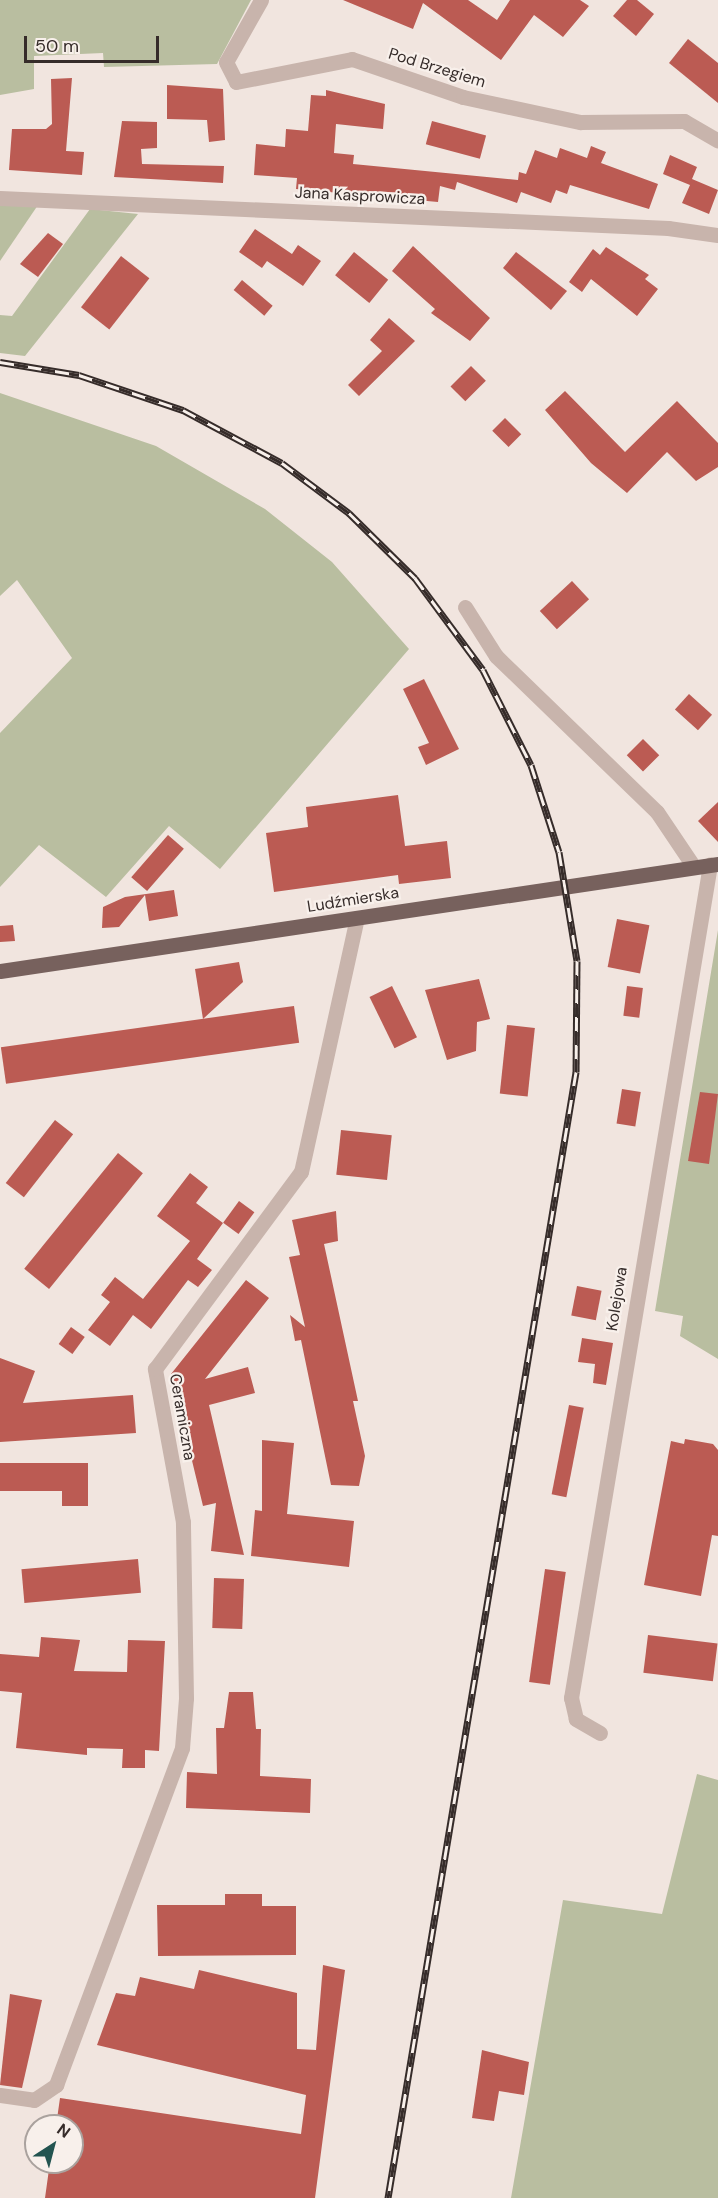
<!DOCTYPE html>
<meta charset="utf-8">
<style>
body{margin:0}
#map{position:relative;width:718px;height:2198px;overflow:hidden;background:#f1e5df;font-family:"DM Sans",sans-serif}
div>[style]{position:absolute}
.green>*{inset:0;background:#b9bea0}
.building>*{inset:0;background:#bb5b53;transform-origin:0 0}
.minor>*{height:15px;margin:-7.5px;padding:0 7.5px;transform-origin:7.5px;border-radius:7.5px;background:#c8b4ac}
.primary>*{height:15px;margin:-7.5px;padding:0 7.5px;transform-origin:7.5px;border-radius:7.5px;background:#77615d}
.rail>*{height:7px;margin-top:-3.5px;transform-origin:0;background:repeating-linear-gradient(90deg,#f8f0eb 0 14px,#362c2a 0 28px);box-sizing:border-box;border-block:2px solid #362c2a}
span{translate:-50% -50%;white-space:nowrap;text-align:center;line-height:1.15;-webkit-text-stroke:4.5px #f8f0eb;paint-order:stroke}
.street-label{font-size:16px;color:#362c2a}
.north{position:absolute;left:24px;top:2114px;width:60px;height:60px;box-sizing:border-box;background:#f8f0eb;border:2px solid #aaa29e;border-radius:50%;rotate:36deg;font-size:16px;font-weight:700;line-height:24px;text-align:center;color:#362c2a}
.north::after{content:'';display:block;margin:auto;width:21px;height:27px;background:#235450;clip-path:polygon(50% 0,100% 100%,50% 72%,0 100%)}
.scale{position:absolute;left:24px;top:36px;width:135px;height:27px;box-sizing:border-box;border:3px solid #362c2a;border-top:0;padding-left:8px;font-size:18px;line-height:21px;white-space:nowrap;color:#362c2a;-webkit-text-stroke:4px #f8f0eb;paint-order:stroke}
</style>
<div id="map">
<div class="green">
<i style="clip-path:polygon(0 0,251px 0,217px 64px,104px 67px,103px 53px,34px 56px,34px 89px,0 95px)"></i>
<i style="clip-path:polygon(0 204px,38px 205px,0 261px)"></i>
<i style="clip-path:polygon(90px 209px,138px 214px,25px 356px,0 353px,0 315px,12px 316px)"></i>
<i style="clip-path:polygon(0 393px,156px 446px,265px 509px,332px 562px,409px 649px,220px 869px,169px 826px,106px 897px,39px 845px,0 887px,0 733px,72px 658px,17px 580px,0 596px)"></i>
<i style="clip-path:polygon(718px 930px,718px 1359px,680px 1336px,683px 1316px,655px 1311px)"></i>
<i style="clip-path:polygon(697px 1774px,718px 1780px,718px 2198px,511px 2198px,563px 1900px,662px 1914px)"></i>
</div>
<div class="building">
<i style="clip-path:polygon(343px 0,468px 0,497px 20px,510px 0,580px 0,589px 6px,563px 37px,534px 15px,501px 60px,423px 3px,413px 29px)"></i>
<i style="clip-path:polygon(627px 0,637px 0,654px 14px,636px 36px,613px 16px)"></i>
<i style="clip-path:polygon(688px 39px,718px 63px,718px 103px,669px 63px)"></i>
<i style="clip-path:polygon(72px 78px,66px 151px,84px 152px,82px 175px,9px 170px,12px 129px,46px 129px,52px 124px,51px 79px)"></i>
<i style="clip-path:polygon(167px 85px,223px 89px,225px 140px,209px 142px,207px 120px,167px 119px)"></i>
<i style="clip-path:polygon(326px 90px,385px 104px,383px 129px,336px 124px,334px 153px,354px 155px,353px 164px,518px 180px,519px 172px,526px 174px,535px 150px,557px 158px,560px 148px,587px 158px,591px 146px,606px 152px,601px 163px,658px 184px,649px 209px,570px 185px,567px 194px,556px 190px,551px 203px,521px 192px,517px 203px,457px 182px,455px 190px,440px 186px,438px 202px,296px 189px,297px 178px,254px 175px,256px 144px,285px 147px,286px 129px,308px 131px,311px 95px,326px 96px)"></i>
<i style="clip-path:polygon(122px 121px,157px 122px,157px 148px,141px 149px,142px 164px,224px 166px,223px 183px,114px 177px)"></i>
<i style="left:432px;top:121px;width:56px;height:24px;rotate:15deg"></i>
<i style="clip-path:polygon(670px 155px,697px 167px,692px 179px,718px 190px,709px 214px,682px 203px,690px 185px,663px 174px)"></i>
<i style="clip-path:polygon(255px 229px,292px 254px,298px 245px,321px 261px,303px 286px,267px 261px,262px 268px,239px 252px)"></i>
<i style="clip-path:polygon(48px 233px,63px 244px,38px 277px,20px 264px)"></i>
<i style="clip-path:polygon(413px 246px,490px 318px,470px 341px,431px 313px,435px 309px,392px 271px)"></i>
<i style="clip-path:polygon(606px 247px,649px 275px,645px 279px,658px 289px,637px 316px,591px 279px,582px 292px,569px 282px,593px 249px,600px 255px)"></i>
<i style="left:354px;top:252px;width:44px;height:30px;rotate:39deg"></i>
<i style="clip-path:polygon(516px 252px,567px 291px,551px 310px,503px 268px)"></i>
<i style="left:121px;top:256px;width:36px;height:65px;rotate:38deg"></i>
<i style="left:242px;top:280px;width:40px;height:13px;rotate:40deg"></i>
<i style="clip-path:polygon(389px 318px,415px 341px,359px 396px,348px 385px,382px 351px,370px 340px)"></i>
<i style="left:471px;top:366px;width:21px;height:29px;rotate:45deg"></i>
<i style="clip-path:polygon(565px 391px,625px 452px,677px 401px,718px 443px,718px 467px,696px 481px,667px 452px,627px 493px,591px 463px,545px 410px)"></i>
<i style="left:505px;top:418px;width:23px;height:18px;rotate:45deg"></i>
<i style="left:572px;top:581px;width:25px;height:44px;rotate:47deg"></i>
<i style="clip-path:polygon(424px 679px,459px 749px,426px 765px,418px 747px,429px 743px,403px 689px)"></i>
<i style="left:689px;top:694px;width:31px;height:21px;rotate:42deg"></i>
<i style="left:643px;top:739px;width:23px;height:23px;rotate:45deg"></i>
<i style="clip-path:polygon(398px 795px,405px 846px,447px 841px,451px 878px,399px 884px,398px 875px,274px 892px,266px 833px,308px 827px,306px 807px)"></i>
<i style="clip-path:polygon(718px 802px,718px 842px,698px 821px)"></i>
<i style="left:168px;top:835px;width:21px;height:56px;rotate:41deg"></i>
<i style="clip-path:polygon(174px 890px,178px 916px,149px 921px,145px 895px,119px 927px,102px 928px,103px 907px,125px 897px)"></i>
<i style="left:617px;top:919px;width:33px;height:49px;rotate:11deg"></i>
<i style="clip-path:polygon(13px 925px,15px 941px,0 942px,0 926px)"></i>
<i style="clip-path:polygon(239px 962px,243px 982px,203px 1019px,195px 969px)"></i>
<i style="clip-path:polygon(479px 979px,490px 1019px,477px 1022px,476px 1051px,447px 1060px,425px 990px)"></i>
<i style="left:392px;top:986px;width:57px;height:25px;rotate:64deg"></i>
<i style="left:627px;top:986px;width:16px;height:30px;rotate:7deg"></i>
<i style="left:294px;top:1006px;width:37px;height:296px;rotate:82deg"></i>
<i style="left:507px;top:1025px;width:28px;height:69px;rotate:6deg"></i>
<i style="left:622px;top:1089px;width:19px;height:35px;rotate:9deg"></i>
<i style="clip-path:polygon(700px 1092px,718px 1094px,709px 1164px,688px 1161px)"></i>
<i style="left:55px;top:1120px;width:23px;height:80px;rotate:38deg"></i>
<i style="left:341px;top:1130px;width:51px;height:45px;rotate:6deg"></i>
<i style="left:118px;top:1153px;width:32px;height:149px;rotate:39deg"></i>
<i style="clip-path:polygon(190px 1173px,208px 1187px,196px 1203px,223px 1223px,197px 1259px,212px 1270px,198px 1287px,188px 1280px,151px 1329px,133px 1315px,110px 1346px,88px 1330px,110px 1302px,101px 1295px,115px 1277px,143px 1299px,190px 1241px,157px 1216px)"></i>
<i style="left:239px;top:1201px;width:19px;height:27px;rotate:36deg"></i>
<i style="clip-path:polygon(336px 1211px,338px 1241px,324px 1244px,358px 1401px,353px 1401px,365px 1456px,359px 1486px,331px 1485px,301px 1340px,295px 1341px,290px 1315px,305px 1327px,289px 1257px,300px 1255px,292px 1220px)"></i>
<i style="clip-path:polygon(246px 1280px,269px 1298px,205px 1379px,248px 1367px,255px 1393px,209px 1405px,244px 1555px,211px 1551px,216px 1503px,203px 1506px,171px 1374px)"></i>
<i style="left:577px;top:1286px;width:25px;height:30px;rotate:11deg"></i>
<i style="left:71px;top:1327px;width:17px;height:21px;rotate:36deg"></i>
<i style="clip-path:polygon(582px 1338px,613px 1343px,606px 1385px,593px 1383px,595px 1364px,578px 1362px)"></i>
<i style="clip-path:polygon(0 1358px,35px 1371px,23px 1403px,133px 1395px,136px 1433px,0 1442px)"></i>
<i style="left:569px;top:1405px;width:15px;height:91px;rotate:11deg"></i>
<i style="clip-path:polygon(685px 1439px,713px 1444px,718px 1450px,718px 1536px,712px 1535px,701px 1596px,644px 1585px,671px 1441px,684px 1444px)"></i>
<i style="clip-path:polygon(262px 1440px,294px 1443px,287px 1514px,354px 1521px,349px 1567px,251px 1556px,255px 1510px,262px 1511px)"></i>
<i style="clip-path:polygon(0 1463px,88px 1463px,88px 1506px,62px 1506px,62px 1491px,0 1491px)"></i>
<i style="left:138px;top:1559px;width:34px;height:117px;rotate:85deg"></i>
<i style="left:545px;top:1569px;width:21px;height:114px;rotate:8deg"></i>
<i style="left:214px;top:1578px;width:30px;height:50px;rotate:2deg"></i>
<i style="left:648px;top:1635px;width:70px;height:38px;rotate:7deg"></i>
<i style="clip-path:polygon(41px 1637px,80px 1640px,74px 1671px,127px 1672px,128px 1640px,165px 1641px,159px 1751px,145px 1750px,145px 1768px,122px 1768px,123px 1749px,87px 1748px,87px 1755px,16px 1748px,22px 1693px,0 1691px,0 1654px,39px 1657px)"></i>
<i style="clip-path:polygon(229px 1692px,253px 1692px,256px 1729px,261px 1729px,260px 1776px,311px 1779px,310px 1813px,186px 1808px,187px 1772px,217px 1774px,216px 1728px,224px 1728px)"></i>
<i style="clip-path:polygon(225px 1894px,262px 1894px,262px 1906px,296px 1906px,296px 1955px,158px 1956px,157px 1905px,225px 1905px)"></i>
<i style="clip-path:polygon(323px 1965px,345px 1970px,315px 2198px,45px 2198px,50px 2162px,72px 2162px,72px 2126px,56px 2126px,60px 2098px,301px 2134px,306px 2095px,97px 2045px,116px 1993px,135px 1996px,140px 1977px,194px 1989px,199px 1970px,297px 1993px,297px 2049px,316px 2050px)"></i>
<i style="clip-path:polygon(10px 1994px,42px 2000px,22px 2088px,0 2085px)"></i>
<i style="clip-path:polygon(482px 2050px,529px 2062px,524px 2095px,499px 2091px,494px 2121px,472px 2118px)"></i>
</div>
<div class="minor">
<i style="left:261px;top:0;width:71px;rotate:119.4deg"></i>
<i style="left:226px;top:62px;width:22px;rotate:63deg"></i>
<i style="left:236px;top:82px;width:118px;rotate:-11.2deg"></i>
<i style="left:352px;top:59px;width:117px;rotate:18.9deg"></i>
<i style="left:463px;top:97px;width:120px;rotate:12.1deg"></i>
<i style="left:580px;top:122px;width:104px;rotate:-0.6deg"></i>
<i style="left:684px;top:121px;width:39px;rotate:30deg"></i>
<i style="left:0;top:198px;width:669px;rotate:2.57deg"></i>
<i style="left:668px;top:228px;width:50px;rotate:8deg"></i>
<i style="left:465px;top:607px;width:58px;rotate:57.7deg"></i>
<i style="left:496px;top:656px;width:224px;rotate:44.1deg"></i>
<i style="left:657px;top:812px;width:66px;rotate:56.1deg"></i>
<i style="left:600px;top:1733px;width:28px;rotate:-150deg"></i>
<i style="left:576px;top:1719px;width:22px;rotate:-103deg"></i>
<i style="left:571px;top:1698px;width:845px;rotate:-80.53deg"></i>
<i style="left:0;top:2095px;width:34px;rotate:8deg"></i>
<i style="left:34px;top:2100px;width:27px;rotate:-34deg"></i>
<i style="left:56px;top:2085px;width:360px;rotate:-69.5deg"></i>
<i style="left:182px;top:1748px;width:50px;rotate:-85.4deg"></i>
<i style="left:186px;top:1698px;width:176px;rotate:-91deg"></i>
<i style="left:183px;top:1522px;width:156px;rotate:-100.4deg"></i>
<i style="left:155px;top:1369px;width:245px;rotate:-53.5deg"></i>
<i style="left:301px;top:1172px;width:260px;rotate:-77.6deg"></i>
</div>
<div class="primary">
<i style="left:0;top:971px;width:726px;rotate:-8.48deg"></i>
</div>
<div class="rail">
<i style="left:0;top:362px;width:80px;rotate:9.3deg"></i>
<i style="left:79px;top:375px;width:110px;rotate:18.6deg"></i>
<i style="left:183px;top:410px;width:112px;rotate:28.2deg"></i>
<i style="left:282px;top:463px;width:84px;rotate:36.7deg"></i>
<i style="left:349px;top:513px;width:93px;rotate:44.6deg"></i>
<i style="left:415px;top:578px;width:114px;rotate:53.5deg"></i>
<i style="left:483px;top:670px;width:106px;rotate:63.2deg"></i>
<i style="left:531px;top:765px;width:91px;rotate:72.2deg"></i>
<i style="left:559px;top:852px;width:110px;rotate:80.6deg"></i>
<i style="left:577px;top:961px;width:111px;rotate:90.5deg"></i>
<i style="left:576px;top:1072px;width:1142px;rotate:99.48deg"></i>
</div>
<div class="street-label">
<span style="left:437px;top:68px;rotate:17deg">Pod Brzegiem</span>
<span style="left:360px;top:196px;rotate:3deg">Jana Kasprowicza</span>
<span style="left:353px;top:900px;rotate:-9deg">Ludźmierska</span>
<span style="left:617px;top:1299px;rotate:-81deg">Kolejowa</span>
<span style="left:182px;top:1417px;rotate:80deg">Ceramiczna</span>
</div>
<div class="north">N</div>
<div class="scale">50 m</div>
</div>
